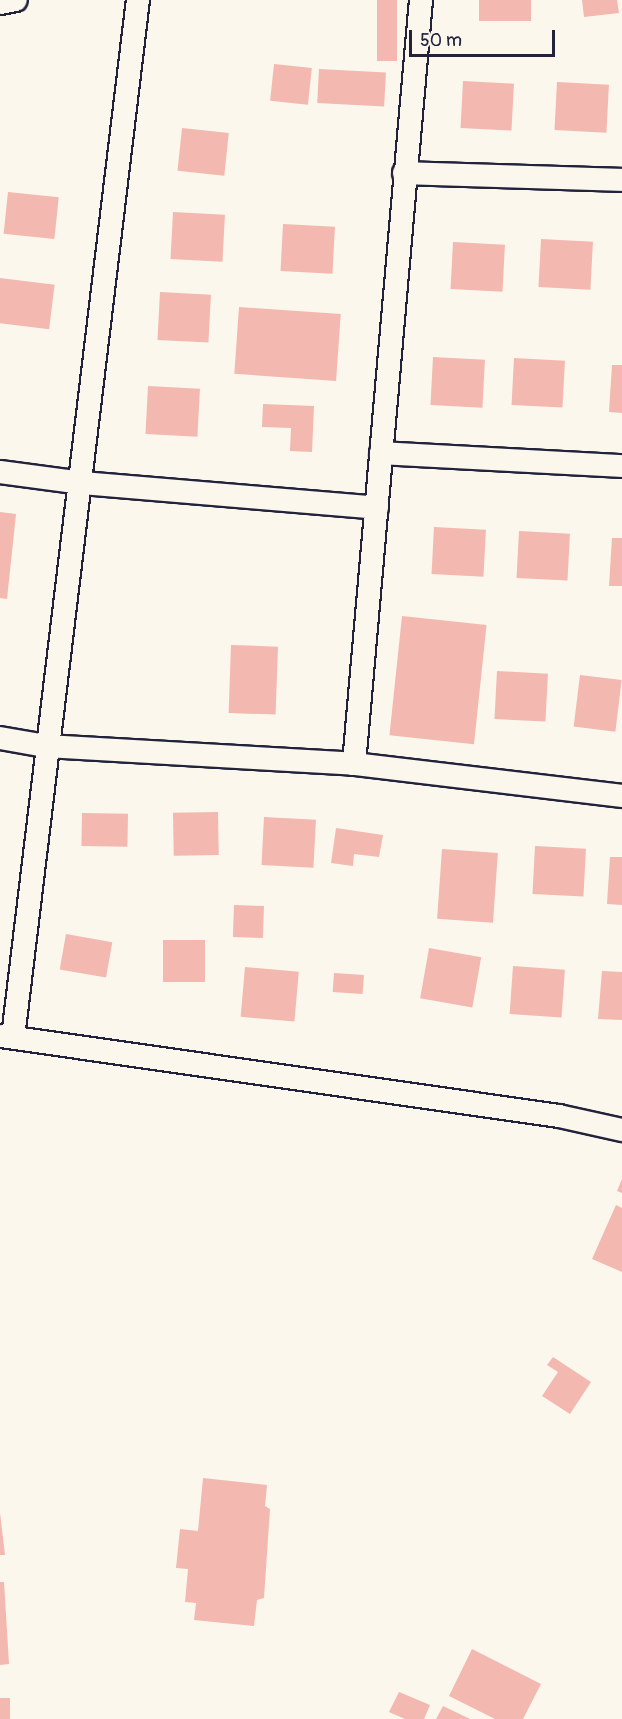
<!DOCTYPE html>
<style>
body{margin:0}
#map{position:relative;width:622px;height:1719px;overflow:hidden;background:#fbf7ec;font-family:Pangolin,sans-serif}
div>[style]{position:absolute}
.building>*{inset:0;background:#f3b8af;transform-origin:0 0}
.roads{filter:drop-shadow(2px 0 #22223b) drop-shadow(-2px 0 #22223b) drop-shadow(0 2px #22223b) drop-shadow(0 -2px #22223b)}
.minor>*{height:22px;margin:-11px;padding:0 11px;transform-origin:11px;border-radius:11px;background:#fbf7ec}
span{translate:-50% -50%;white-space:nowrap;text-align:center;line-height:1.15;-webkit-text-stroke:6px #fbf7ec;paint-order:stroke}
.scale{position:absolute;left:409px;top:30px;width:146px;height:27px;box-sizing:border-box;border:3px solid #22223b;border-top:0;padding-left:8px;font-size:18px;line-height:21px;white-space:nowrap;color:#22223b;-webkit-text-stroke:4px #fbf7ec;paint-order:stroke}
</style>
<div id="map">
<div class="building">
<i style="left:377px;top:0;width:20px;height:61px"></i>
<i style="left:479px;top:0;width:52px;height:21px"></i>
<i style="clip-path:polygon(582px 0,617px 0,619px 13px,584px 17px)"></i>
<i style="left:274px;top:64px;width:38px;height:37px;rotate:6deg"></i>
<i style="left:319px;top:69px;width:67px;height:34px;rotate:3deg"></i>
<i style="left:463px;top:81px;width:51px;height:47px;rotate:3deg"></i>
<i style="left:557px;top:82px;width:52px;height:48px;rotate:3deg"></i>
<i style="left:182px;top:128px;width:47px;height:43px;rotate:6deg"></i>
<i style="left:8px;top:192px;width:51px;height:42px;rotate:6deg"></i>
<i style="left:173px;top:212px;width:52px;height:47px;rotate:3deg"></i>
<i style="left:283px;top:224px;width:52px;height:47px;rotate:3deg"></i>
<i style="left:541px;top:239px;width:52px;height:48px;rotate:3deg"></i>
<i style="left:453px;top:242px;width:52px;height:47px;rotate:3deg"></i>
<i style="left:0;top:278px;width:55px;height:45px;rotate:7deg"></i>
<i style="left:160px;top:292px;width:51px;height:48px;rotate:3deg"></i>
<i style="left:239px;top:307px;width:102px;height:67px;rotate:4deg"></i>
<i style="left:433px;top:357px;width:52px;height:48px;rotate:3deg"></i>
<i style="left:514px;top:358px;width:51px;height:47px;rotate:3deg"></i>
<i style="clip-path:polygon(612px 365px,622px 365px,622px 413px,609px 412px)"></i>
<i style="left:148px;top:386px;width:52px;height:48px;rotate:3deg"></i>
<i style="clip-path:polygon(263px 404px,314px 406px,312px 452px,290px 451px,291px 428px,262px 427px)"></i>
<i style="clip-path:polygon(0 512px,16px 514px,7px 599px,0 598px)"></i>
<i style="left:434px;top:527px;width:52px;height:47px;rotate:3deg"></i>
<i style="left:519px;top:531px;width:51px;height:47px;rotate:3deg"></i>
<i style="clip-path:polygon(612px 538px,622px 538px,622px 586px,609px 586px)"></i>
<i style="left:402px;top:616px;width:85px;height:120px;rotate:6deg"></i>
<i style="left:231px;top:645px;width:47px;height:68px;rotate:2deg"></i>
<i style="left:497px;top:671px;width:51px;height:48px;rotate:3deg"></i>
<i style="left:580px;top:675px;width:42px;height:52px;rotate:7deg"></i>
<i style="left:218px;top:812px;width:43px;height:45px;rotate:89deg"></i>
<i style="left:82px;top:813px;width:46px;height:33px;rotate:1deg"></i>
<i style="left:264px;top:817px;width:52px;height:48px;rotate:3deg"></i>
<i style="clip-path:polygon(336px 828px,383px 835px,379px 857px,354px 854px,353px 866px,331px 863px)"></i>
<i style="left:535px;top:846px;width:51px;height:48px;rotate:3deg"></i>
<i style="left:442px;top:849px;width:56px;height:70px;rotate:4deg"></i>
<i style="clip-path:polygon(610px 857px,622px 857px,622px 905px,607px 904px)"></i>
<i style="left:234px;top:905px;width:30px;height:32px;rotate:2deg"></i>
<i style="left:66px;top:934px;width:47px;height:36px;rotate:10deg"></i>
<i style="left:163px;top:940px;width:42px;height:42px"></i>
<i style="left:429px;top:948px;width:53px;height:51px;rotate:10deg"></i>
<i style="left:513px;top:966px;width:52px;height:48px;rotate:4deg"></i>
<i style="left:245px;top:967px;width:54px;height:50px;rotate:5deg"></i>
<i style="clip-path:polygon(602px 971px,622px 972px,622px 1020px,598px 1019px)"></i>
<i style="left:334px;top:973px;width:30px;height:19px;rotate:4deg"></i>
<i style="clip-path:polygon(622px 1179px,622px 1193px,617px 1191px)"></i>
<i style="clip-path:polygon(616px 1205px,622px 1208px,622px 1272px,592px 1259px)"></i>
<i style="clip-path:polygon(553px 1357px,591px 1382px,570px 1414px,542px 1396px,558px 1372px,547px 1365px)"></i>
<i style="clip-path:polygon(203px 1478px,267px 1485px,265px 1506px,270px 1509px,264px 1598px,257px 1600px,254px 1626px,194px 1620px,196px 1603px,185px 1602px,188px 1569px,176px 1568px,180px 1529px,198px 1531px)"></i>
<i style="clip-path:polygon(0 1513px,5px 1555px,0 1555px)"></i>
<i style="clip-path:polygon(0 1582px,4px 1582px,9px 1664px,0 1665px)"></i>
<i style="clip-path:polygon(472px 1649px,541px 1684px,523px 1719px,495px 1719px,449px 1696px)"></i>
<i style="clip-path:polygon(399px 1692px,430px 1705px,424px 1719px,405px 1719px,389px 1712px)"></i>
<i style="left:0;top:1698px;width:10px;height:21px"></i>
<i style="clip-path:polygon(443px 1706px,470px 1719px,436px 1719px)"></i>
</div>
<div class="roads">
<div class="minor">
<i style="left:0;top:3px;width:16px;rotate:-11deg"></i>
<i style="left:404px;top:173px;width:218px;rotate:1.8deg"></i>
<i style="left:381px;top:453px;width:241px;rotate:3.1deg"></i>
<i style="left:0;top:472px;width:83px;rotate:7.6deg"></i>
<i style="left:82px;top:483px;width:296px;rotate:4.8deg"></i>
<i style="left:0;top:738px;width:47px;rotate:9.9deg"></i>
<i style="left:46px;top:746px;width:309px;rotate:3.3deg"></i>
<i style="left:354px;top:764px;width:270px;rotate:6.8deg"></i>
<i style="left:354px;top:764px;width:767px;rotate:-84.99deg"></i>
<i style="left:1px;top:1036px;width:564px;rotate:8.16deg"></i>
<i style="left:559px;top:1116px;width:65px;rotate:12.5deg"></i>
<i style="left:13px;top:1037px;width:1045px;rotate:-83.13deg"></i>
</div>
</div>
<div class="scale">50 m</div>
</div>
